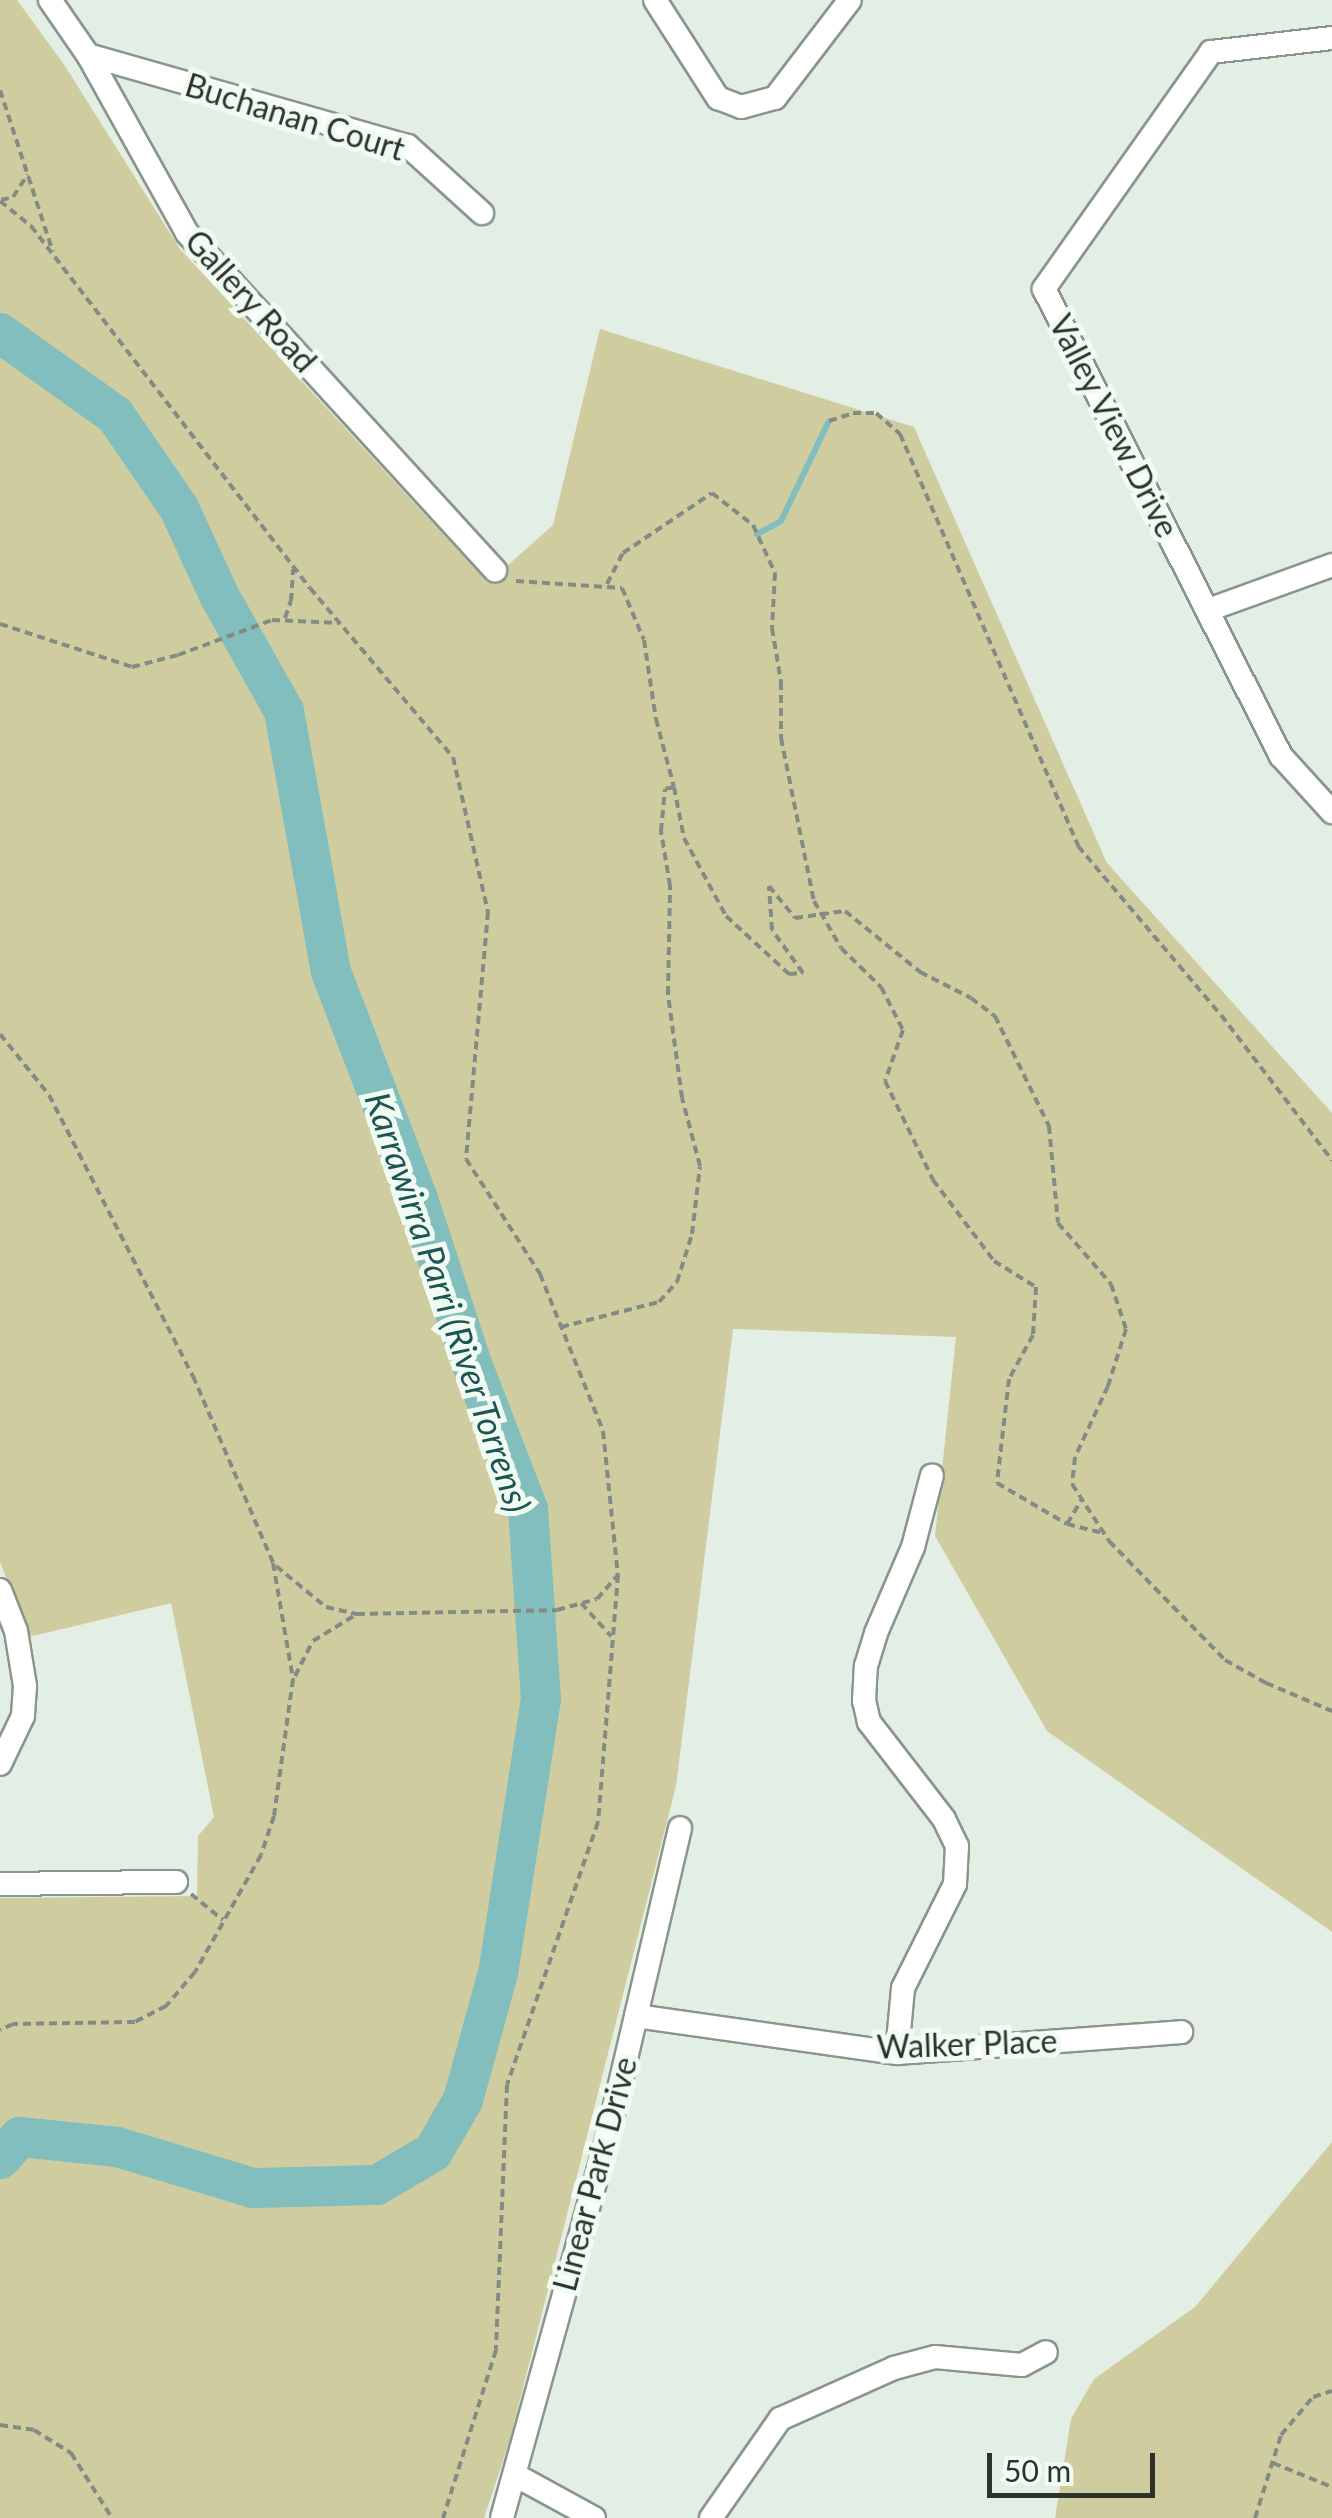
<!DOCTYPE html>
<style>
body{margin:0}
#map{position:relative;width:1332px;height:2518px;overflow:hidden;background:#e3efe5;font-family:Lato,sans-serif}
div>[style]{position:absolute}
.green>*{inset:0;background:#cfcda0}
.stream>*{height:6px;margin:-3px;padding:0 3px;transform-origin:3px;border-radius:3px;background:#81bebd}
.river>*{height:40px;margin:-20px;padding:0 20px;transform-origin:20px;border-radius:20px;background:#81bebd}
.path>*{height:4px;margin-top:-2px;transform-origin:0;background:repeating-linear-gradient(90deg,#838b84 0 8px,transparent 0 13px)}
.roads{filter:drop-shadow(2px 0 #8a958c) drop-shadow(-2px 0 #8a958c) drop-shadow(0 2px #8a958c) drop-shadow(0 -2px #8a958c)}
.minor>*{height:22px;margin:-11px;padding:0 11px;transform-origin:11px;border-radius:11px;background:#fff}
span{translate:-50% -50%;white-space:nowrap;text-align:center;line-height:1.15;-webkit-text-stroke:10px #f0fcf2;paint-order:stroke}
.street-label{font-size:32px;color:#2d322e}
.water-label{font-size:35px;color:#1f5454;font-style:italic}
.scale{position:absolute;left:987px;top:2453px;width:168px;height:45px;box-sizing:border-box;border:5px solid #2d322e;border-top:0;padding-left:12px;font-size:30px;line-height:35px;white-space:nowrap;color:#2d322e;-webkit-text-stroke:8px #f0fcf2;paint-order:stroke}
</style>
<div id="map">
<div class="green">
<i style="clip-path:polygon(0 0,17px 0,65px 66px,180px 249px,488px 583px,553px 525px,600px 329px,914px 427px,1107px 863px,1332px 1113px,1332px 1932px,1047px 1731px,935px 1536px,956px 1337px,733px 1329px,676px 1786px,509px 2443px,484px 2518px,0 2518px,0 1898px,197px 1896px,198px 1836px,214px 1817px,171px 1603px,29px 1637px,0 1562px)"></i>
<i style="clip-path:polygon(1332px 2142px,1332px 2518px,1055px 2518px,1071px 2419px,1094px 2379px,1195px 2307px)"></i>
</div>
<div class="stream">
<i style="left:757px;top:534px;width:27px;rotate:-28deg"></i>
<i style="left:781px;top:521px;width:111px;rotate:-64.4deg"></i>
</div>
<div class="river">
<i style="left:0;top:333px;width:141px;rotate:35.5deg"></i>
<i style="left:115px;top:415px;width:113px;rotate:55.5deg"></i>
<i style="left:179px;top:508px;width:98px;rotate:65.3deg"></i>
<i style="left:220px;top:597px;width:131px;rotate:60.7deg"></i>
<i style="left:284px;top:711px;width:265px;rotate:79.8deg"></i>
<i style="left:331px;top:972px;width:243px;rotate:69deg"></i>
<i style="left:418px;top:1199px;width:174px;rotate:71.9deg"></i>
<i style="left:472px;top:1364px;width:155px;rotate:68.9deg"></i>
<i style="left:528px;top:1509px;width:190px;rotate:86.1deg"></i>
<i style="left:541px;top:1699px;width:277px;rotate:98.9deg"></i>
<i style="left:498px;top:1973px;width:132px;rotate:105.4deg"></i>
<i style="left:463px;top:2100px;width:60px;rotate:120deg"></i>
<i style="left:433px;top:2152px;width:65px;rotate:149.5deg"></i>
<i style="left:377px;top:2185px;width:124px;rotate:178.6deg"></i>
<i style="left:253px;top:2188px;width:142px;rotate:-163.2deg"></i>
<i style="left:117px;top:2147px;width:98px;rotate:-174.1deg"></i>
<i style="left:20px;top:2137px;width:30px;rotate:132deg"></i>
</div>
<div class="path">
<i style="left:0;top:90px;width:170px;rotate:71.9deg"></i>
<i style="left:1px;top:200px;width:12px;rotate:-14deg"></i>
<i style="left:13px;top:197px;width:27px;rotate:-57deg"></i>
<i style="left:0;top:201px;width:40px;rotate:39deg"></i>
<i style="left:31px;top:226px;width:457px;rotate:52.4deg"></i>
<i style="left:310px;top:588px;width:221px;rotate:49.8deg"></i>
<i style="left:453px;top:757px;width:159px;rotate:77.3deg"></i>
<i style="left:488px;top:912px;width:248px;rotate:95.1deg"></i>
<i style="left:466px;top:1159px;width:137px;rotate:57.2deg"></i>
<i style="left:540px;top:1274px;width:169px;rotate:68.1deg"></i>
<i style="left:603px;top:1431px;width:145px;rotate:84.1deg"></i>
<i style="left:618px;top:1575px;width:248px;rotate:94.6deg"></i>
<i style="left:598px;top:1822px;width:278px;rotate:109.1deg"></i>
<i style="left:507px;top:2085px;width:265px;rotate:92.4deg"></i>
<i style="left:496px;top:2350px;width:176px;rotate:107.5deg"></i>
<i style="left:829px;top:421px;width:25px;rotate:-18deg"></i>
<i style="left:853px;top:413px;width:23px"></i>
<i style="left:876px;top:413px;width:32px;rotate:41deg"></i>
<i style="left:900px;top:434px;width:449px;rotate:66.6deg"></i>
<i style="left:1078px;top:846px;width:221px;rotate:49.8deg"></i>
<i style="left:1221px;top:1015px;width:183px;rotate:52.6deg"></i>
<i style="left:516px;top:581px;width:106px;rotate:3.8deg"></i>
<i style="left:622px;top:588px;width:56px;rotate:67.1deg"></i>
<i style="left:644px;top:640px;width:80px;rotate:81.4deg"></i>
<i style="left:656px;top:719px;width:70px;rotate:75.2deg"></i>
<i style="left:607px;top:584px;width:35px;rotate:-63deg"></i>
<i style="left:623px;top:553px;width:107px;rotate:-34deg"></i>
<i style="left:712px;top:493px;width:52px;rotate:38deg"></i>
<i style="left:753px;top:525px;width:53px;rotate:65.4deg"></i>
<i style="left:775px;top:573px;width:55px;rotate:93.1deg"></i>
<i style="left:772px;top:628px;width:55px;rotate:80.5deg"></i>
<i style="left:781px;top:682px;width:56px;rotate:90deg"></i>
<i style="left:781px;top:738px;width:166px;rotate:78.6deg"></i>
<i style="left:814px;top:901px;width:54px;rotate:60.1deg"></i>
<i style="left:841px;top:948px;width:56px;rotate:44.3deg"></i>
<i style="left:881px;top:987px;width:48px;rotate:62.9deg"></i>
<i style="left:903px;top:1030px;width:54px;rotate:109.4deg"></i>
<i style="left:885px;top:1081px;width:110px;rotate:64.1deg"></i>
<i style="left:933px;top:1180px;width:101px;rotate:53deg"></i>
<i style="left:994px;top:1261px;width:49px;rotate:31.8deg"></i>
<i style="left:1036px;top:1287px;width:48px;rotate:93.6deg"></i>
<i style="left:1033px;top:1335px;width:50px;rotate:118.6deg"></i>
<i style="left:1009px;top:1379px;width:105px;rotate:96.6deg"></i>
<i style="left:997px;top:1483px;width:81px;rotate:30.4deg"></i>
<i style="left:1067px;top:1524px;width:38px;rotate:14deg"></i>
<i style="left:285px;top:618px;width:18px;rotate:-71deg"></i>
<i style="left:291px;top:601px;width:32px;rotate:-86deg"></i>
<i style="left:0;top:624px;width:139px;rotate:18deg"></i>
<i style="left:132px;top:667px;width:48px;rotate:-14.6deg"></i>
<i style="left:178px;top:655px;width:100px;rotate:-20.4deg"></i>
<i style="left:272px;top:620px;width:68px;rotate:2.5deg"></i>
<i style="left:0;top:1034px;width:78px;rotate:51.2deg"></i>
<i style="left:49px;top:1095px;width:316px;rotate:62.9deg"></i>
<i style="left:193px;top:1376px;width:203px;rotate:66.8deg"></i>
<i style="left:273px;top:1563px;width:118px;rotate:80.2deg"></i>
<i style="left:293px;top:1679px;width:138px;rotate:97.9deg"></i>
<i style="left:274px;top:1816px;width:41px;rotate:108.4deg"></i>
<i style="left:261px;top:1855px;width:134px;rotate:119.4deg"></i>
<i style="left:195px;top:1972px;width:45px;rotate:130.5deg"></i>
<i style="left:166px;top:2006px;width:35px;rotate:153deg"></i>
<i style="left:135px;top:2022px;width:122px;rotate:179.1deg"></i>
<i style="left:13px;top:2024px;width:14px;rotate:155deg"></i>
<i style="left:561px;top:1327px;width:101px;rotate:-14.3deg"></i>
<i style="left:659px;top:1302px;width:27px;rotate:-48deg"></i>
<i style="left:677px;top:1282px;width:50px;rotate:-72.6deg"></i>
<i style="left:692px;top:1234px;width:68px;rotate:-83.3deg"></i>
<i style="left:700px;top:1166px;width:70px;rotate:-104.8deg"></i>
<i style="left:682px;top:1098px;width:105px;rotate:-97.7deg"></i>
<i style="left:668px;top:994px;width:108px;rotate:-88.9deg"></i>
<i style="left:670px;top:886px;width:56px;rotate:-99.3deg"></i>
<i style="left:661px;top:831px;width:42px;rotate:-84.6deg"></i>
<i style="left:665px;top:789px;width:9px;rotate:-13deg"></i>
<i style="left:674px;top:787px;width:52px;rotate:78.9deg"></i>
<i style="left:684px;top:838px;width:89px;rotate:61.7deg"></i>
<i style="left:726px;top:916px;width:86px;rotate:42.6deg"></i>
<i style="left:789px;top:974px;width:14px;rotate:-4deg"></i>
<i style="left:803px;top:973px;width:53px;rotate:-125.8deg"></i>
<i style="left:772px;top:930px;width:44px;rotate:-93.9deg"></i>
<i style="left:769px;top:886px;width:41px;rotate:50.9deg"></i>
<i style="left:795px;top:918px;width:50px;rotate:-8deg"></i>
<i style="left:845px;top:911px;width:97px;rotate:39.1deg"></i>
<i style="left:920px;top:972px;width:57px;rotate:27deg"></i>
<i style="left:971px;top:998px;width:30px;rotate:37deg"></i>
<i style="left:995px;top:1016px;width:123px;rotate:63.9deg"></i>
<i style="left:1049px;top:1126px;width:97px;rotate:84.7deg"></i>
<i style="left:1058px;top:1223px;width:81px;rotate:49deg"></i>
<i style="left:1111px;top:1284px;width:47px;rotate:71.6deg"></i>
<i style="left:1126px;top:1329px;width:60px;rotate:107.5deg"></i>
<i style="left:1108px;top:1386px;width:78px;rotate:114.9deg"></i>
<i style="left:1075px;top:1457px;width:27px;rotate:96deg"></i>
<i style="left:1072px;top:1484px;width:68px;rotate:57deg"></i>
<i style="left:1109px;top:1541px;width:166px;rotate:45.7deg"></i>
<i style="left:1225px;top:1660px;width:47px;rotate:29.3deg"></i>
<i style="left:1266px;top:1683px;width:72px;rotate:23deg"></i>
<i style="left:1067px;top:1524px;width:29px;rotate:-59deg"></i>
<i style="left:276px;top:1566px;width:65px;rotate:39.4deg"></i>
<i style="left:326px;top:1607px;width:32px;rotate:13deg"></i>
<i style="left:357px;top:1614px;width:200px;rotate:-1.1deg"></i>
<i style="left:557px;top:1610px;width:41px;rotate:-15.4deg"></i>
<i style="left:597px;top:1599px;width:32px;rotate:-49deg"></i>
<i style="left:581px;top:1603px;width:45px;rotate:47.7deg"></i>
<i style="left:295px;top:1676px;width:39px;rotate:-63deg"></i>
<i style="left:313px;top:1641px;width:52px;rotate:-31.5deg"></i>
<i style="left:191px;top:1894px;width:41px;rotate:39.1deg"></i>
<i style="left:0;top:2425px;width:34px;rotate:8deg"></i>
<i style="left:34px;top:2430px;width:44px;rotate:31.9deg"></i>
<i style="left:71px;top:2453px;width:77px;rotate:57.8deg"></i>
<i style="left:1273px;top:2463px;width:64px;rotate:22.1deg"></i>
<i style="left:1255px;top:2518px;width:87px;rotate:-72.6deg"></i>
<i style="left:1281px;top:2435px;width:50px;rotate:-49.9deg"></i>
<i style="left:1313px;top:2397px;width:20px;rotate:-18deg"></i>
</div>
<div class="roads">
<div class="minor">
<i style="left:50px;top:0;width:67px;rotate:55.4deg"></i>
<i style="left:88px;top:55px;width:204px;rotate:60.9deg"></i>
<i style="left:187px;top:233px;width:457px;rotate:47.6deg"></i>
<i style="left:655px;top:0;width:117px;rotate:57.3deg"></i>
<i style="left:718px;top:98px;width:25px;rotate:21deg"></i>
<i style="left:741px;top:107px;width:35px;rotate:-15deg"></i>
<i style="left:775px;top:98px;width:123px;rotate:-52.6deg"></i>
<i style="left:1332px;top:38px;width:122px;rotate:173.4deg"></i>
<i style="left:1211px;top:52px;width:290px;rotate:125.2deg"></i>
<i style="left:1044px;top:289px;width:524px;rotate:63.09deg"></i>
<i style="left:1281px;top:756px;width:76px;rotate:47.7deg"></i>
<i style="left:88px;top:55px;width:333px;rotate:15.9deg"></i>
<i style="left:408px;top:146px;width:100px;rotate:42.2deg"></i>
<i style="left:1208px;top:610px;width:132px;rotate:-19.9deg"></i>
<i style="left:0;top:1590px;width:44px;rotate:68.7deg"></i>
<i style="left:16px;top:1631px;width:56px;rotate:80.7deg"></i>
<i style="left:25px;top:1686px;width:30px;rotate:94deg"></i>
<i style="left:23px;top:1716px;width:53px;rotate:115.6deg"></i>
<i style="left:0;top:1884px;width:176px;rotate:-0.7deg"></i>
<i style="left:636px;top:2016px;width:264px;rotate:8.1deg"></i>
<i style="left:897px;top:2053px;width:285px;rotate:-4.2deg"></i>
<i style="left:897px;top:2053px;width:65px;rotate:-84.7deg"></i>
<i style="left:903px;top:1988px;width:116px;rotate:-63.4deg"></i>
<i style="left:955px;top:1884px;width:38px;rotate:-87deg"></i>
<i style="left:957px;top:1846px;width:30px;rotate:-116deg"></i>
<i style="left:944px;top:1819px;width:123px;rotate:-127.7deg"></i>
<i style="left:869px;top:1722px;width:22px;rotate:-103deg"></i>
<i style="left:864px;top:1701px;width:35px;rotate:-87deg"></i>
<i style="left:866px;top:1666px;width:34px;rotate:-73deg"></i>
<i style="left:876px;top:1633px;width:94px;rotate:-66.7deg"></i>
<i style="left:913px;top:1547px;width:74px;rotate:-75.2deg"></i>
<i style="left:515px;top:2475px;width:90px;rotate:28.6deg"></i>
<i style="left:502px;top:2518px;width:402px;rotate:-74.5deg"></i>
<i style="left:609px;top:2131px;width:311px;rotate:-76.8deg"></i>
<i style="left:711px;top:2518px;width:121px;rotate:-55.1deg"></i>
<i style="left:780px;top:2419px;width:125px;rotate:-24.1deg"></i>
<i style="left:894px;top:2368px;width:42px;rotate:-15deg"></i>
<i style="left:935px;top:2357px;width:87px;rotate:5.3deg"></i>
<i style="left:1022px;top:2365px;width:27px;rotate:-28deg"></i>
</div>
</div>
<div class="street-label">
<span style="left:295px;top:117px;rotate:17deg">Buchanan Court</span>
<span style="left:251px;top:301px;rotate:48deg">Gallery Road</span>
<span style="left:1114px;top:426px;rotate:63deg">Valley View Drive</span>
<span style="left:967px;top:2044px;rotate:-2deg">Walker Place</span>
<span style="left:595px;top:2174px;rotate:-75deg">Linear Park Drive</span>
</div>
<div class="water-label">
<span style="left:449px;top:1302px;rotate:71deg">Karrawirra Parri (River Torrens)</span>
</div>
<div class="scale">50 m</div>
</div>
